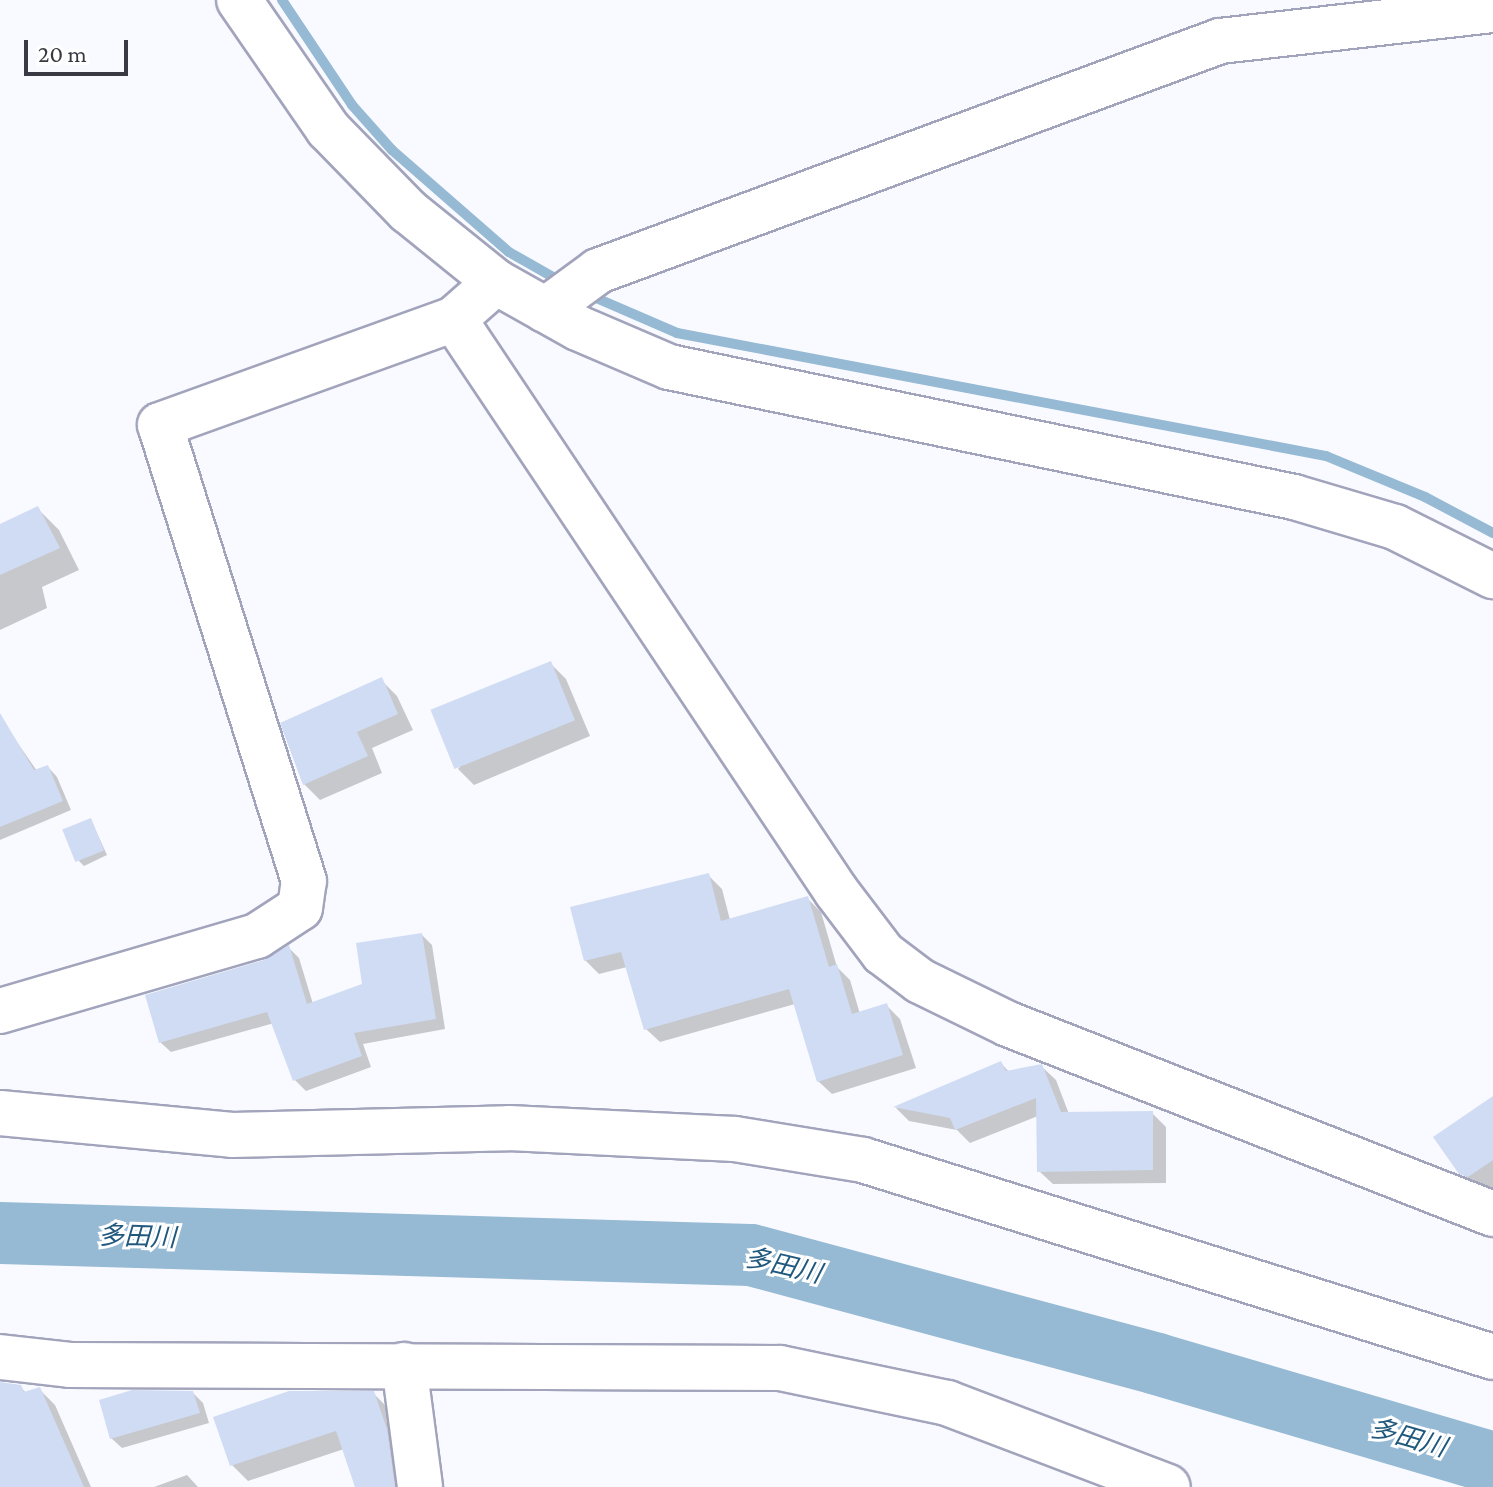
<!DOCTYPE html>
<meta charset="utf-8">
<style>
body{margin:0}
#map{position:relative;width:1493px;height:1487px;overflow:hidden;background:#f9faff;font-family:"Crimson Pro","Noto Sans JP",serif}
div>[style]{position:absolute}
.shadow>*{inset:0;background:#0003}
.stream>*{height:10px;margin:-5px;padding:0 5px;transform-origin:5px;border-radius:5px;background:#96b9d4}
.river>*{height:62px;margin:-31px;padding:0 31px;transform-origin:31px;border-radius:31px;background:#96b9d4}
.building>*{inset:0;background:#cfdcf3;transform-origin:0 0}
.roads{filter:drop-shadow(2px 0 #a2a4bc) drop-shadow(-2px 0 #a2a4bc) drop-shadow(0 2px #a2a4bc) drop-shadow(0 -2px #a2a4bc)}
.minor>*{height:44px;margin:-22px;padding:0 22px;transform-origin:22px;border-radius:22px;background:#fff}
span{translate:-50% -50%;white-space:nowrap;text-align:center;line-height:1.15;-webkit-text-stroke:6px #fff;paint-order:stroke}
.water-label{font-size:26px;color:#21587e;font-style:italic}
.scale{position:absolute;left:24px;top:40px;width:104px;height:36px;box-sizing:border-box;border:4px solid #383942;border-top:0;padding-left:10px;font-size:24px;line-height:28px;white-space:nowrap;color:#383942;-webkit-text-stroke:6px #fff;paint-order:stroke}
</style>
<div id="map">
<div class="shadow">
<i style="clip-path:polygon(38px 509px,59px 530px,79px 570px,42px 587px,47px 608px,0 630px,0 526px)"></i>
<i style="clip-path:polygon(550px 663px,566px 679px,590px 736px,474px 785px,458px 769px)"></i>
<i style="clip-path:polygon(381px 680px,397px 696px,413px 730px,372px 748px,382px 773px,320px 800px,304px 784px)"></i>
<i style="clip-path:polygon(8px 729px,37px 771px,48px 767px,57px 777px,71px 810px,0 840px,0 732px)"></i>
<i style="clip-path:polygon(91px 820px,107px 855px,84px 866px,79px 861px)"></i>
<i style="clip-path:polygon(708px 875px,722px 889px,730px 920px,807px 898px,821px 912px,837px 967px,850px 980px,860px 1014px,887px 1006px,900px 1019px,916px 1068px,832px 1094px,818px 1081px,795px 1004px,660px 1042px,646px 1029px,627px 967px,599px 974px,585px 960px)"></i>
<i style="clip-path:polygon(422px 935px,432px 945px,445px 1029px,363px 1044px,371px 1067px,306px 1091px,295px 1080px,274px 1023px,171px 1052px,160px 1042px,289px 948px,299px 958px,313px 1004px,364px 985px)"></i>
<i style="clip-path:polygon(1001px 1063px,1010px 1073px,1041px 1066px,1056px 1080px,1069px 1114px,1152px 1113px,1166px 1127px,1166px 1183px,1053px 1184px,1039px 1171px,1038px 1116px,970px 1143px,957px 1130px,909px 1121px,896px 1108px)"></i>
<i style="clip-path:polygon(1493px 1098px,1493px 1187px,1485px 1192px,1461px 1173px)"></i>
<i style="clip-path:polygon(0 1384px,20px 1386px,26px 1393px,39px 1389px,55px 1405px,91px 1487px,0 1487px)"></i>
<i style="clip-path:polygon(193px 1393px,203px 1403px,209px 1423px,122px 1448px,111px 1438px)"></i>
<i style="clip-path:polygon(373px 1393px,390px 1410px,408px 1487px,357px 1487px,344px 1449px,248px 1481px,232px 1465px)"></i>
<i style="clip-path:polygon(187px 1475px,198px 1487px,154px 1487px)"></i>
</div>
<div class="stream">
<i style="left:282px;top:0;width:126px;rotate:56.3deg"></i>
<i style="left:352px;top:105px;width:60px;rotate:48.4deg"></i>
<i style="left:392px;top:150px;width:155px;rotate:41.1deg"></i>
<i style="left:509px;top:252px;width:64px;rotate:29.7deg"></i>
<i style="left:587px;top:294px;width:98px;rotate:23.4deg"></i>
<i style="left:677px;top:333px;width:661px;rotate:10.73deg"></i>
<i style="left:1326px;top:456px;width:107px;rotate:22.5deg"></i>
<i style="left:1425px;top:497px;width:77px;rotate:27.9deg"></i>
</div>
<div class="river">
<i style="left:0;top:1233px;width:751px;rotate:1.68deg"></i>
<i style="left:751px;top:1255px;width:420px;rotate:15deg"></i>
<i style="left:1157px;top:1364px;width:350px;rotate:16.4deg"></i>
</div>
<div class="building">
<i style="clip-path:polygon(38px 506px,60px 548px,0 575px,0 524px)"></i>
<i style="left:551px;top:661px;width:64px;height:130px;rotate:68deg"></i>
<i style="clip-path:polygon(382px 677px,398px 714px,357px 732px,368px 756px,303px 785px,280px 723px)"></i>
<i style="clip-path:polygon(0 713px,34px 770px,48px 765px,63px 801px,0 827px)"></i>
<i style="left:91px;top:818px;width:35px;height:31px;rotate:68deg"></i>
<i style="clip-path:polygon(709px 873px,721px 921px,808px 896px,829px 967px,837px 964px,852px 1014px,887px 1003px,903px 1055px,817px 1082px,789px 989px,644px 1030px,621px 952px,584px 961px,570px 907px)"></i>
<i style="clip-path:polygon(422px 933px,436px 1019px,354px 1033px,362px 1056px,293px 1081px,267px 1012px,159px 1043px,145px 995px,264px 960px,289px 945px,307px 1004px,362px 984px,356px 943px)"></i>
<i style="clip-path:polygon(1001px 1061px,1006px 1071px,1042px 1064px,1061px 1112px,1153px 1111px,1153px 1170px,1037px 1172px,1036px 1098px,955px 1130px,950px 1118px,893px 1107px)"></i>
<i style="clip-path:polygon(1493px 1096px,1493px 1160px,1468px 1177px,1459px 1174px,1433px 1137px)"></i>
<i style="clip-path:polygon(0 1382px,21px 1385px,24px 1392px,40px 1387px,84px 1487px,0 1487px)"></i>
<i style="clip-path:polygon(132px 1390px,193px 1391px,200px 1413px,110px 1439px,99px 1400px)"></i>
<i style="clip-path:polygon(289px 1391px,374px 1391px,387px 1429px,395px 1487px,355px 1487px,336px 1431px,230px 1466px,213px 1417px)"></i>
</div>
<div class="roads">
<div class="minor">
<i style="left:239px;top:0;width:157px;rotate:55.4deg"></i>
<i style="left:328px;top:129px;width:115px;rotate:45.7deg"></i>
<i style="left:408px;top:211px;width:113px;rotate:38.9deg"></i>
<i style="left:496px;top:282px;width:94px;rotate:29.3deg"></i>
<i style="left:578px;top:328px;width:99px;rotate:23.2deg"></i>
<i style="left:669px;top:367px;width:638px;rotate:11.75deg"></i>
<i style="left:1294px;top:497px;width:105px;rotate:16.5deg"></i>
<i style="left:1395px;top:527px;width:110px;rotate:26.6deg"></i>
<i style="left:496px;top:282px;width:56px;rotate:138.6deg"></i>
<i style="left:454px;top:319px;width:688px;rotate:56.26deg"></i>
<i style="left:836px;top:891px;width:78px;rotate:52.8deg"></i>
<i style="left:883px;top:953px;width:46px;rotate:37.1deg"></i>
<i style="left:920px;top:981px;width:98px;rotate:26deg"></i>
<i style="left:1008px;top:1024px;width:521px;rotate:21.39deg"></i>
<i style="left:545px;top:310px;width:66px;rotate:-36.3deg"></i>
<i style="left:598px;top:271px;width:663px;rotate:-20.29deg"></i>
<i style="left:1220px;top:41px;width:275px;rotate:-6.5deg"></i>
<i style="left:0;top:1011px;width:268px;rotate:-16.3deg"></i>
<i style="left:257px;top:936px;width:51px;rotate:-33.1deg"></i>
<i style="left:300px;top:908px;width:27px;rotate:-82deg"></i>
<i style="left:304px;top:881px;width:478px;rotate:-107.5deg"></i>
<i style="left:160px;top:425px;width:313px;rotate:-19.8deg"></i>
<i style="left:0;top:1113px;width:233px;rotate:5.4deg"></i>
<i style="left:232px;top:1135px;width:277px;rotate:-1.4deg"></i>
<i style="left:509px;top:1128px;width:226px;rotate:2.8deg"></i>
<i style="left:735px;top:1139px;width:130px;rotate:9.3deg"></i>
<i style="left:863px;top:1160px;width:660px;rotate:17.36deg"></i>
<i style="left:0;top:1357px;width:70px;rotate:6.5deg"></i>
<i style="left:70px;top:1365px;width:710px;rotate:0.24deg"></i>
<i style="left:780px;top:1368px;width:171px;rotate:11.8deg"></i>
<i style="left:947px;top:1403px;width:236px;rotate:20.8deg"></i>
<i style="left:404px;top:1365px;width:123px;rotate:82.5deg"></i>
</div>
</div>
<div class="water-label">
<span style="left:137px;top:1237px;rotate:2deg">多田川</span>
<span style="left:783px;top:1266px;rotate:13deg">多田川</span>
<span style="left:1408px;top:1438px;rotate:16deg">多田川</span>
</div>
<div class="scale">20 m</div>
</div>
